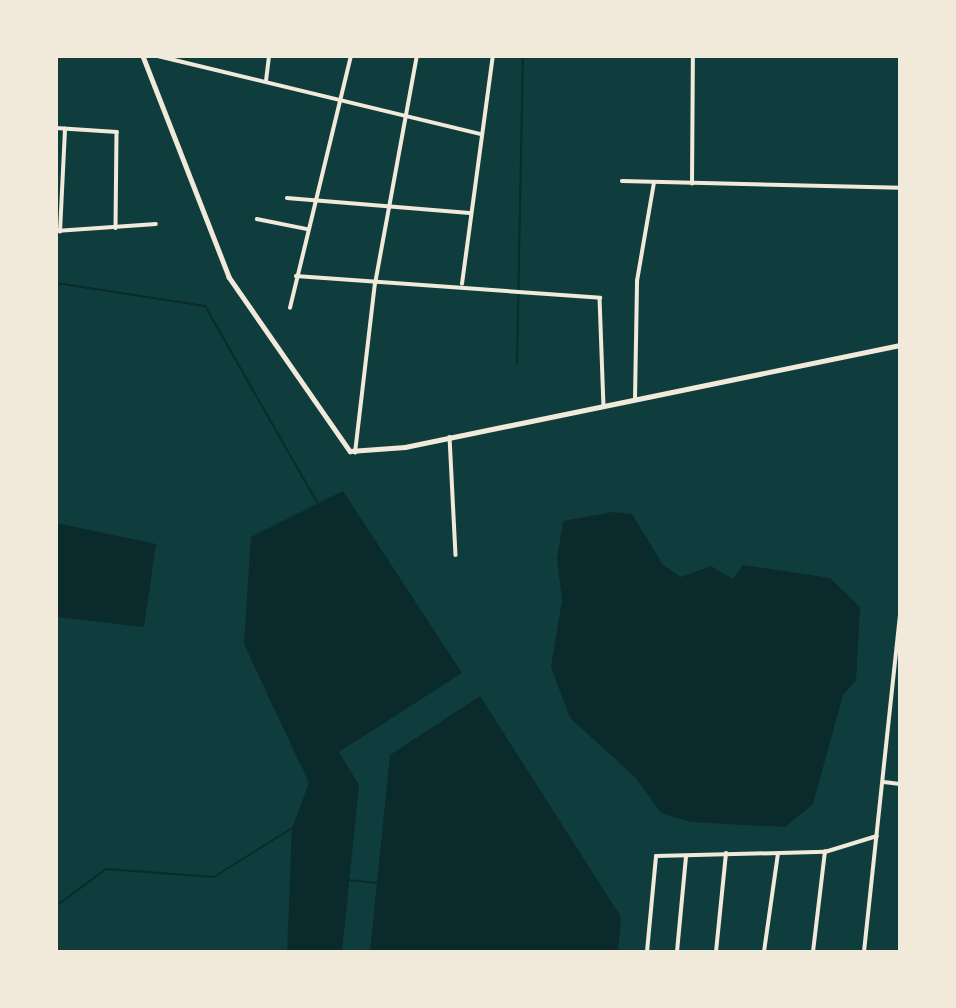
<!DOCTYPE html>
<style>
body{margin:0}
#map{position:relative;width:956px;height:1008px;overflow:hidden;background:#0f3d3e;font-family:Cabin,sans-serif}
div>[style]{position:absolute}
.water>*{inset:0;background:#0a2a2b}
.stream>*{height:2px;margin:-1px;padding:0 1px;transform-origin:1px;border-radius:1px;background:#0a2a2b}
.minor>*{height:3.5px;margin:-1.75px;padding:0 1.75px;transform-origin:1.75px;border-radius:1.75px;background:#f1e9da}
.tertiary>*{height:4.5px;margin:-2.25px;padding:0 2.25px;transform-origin:2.25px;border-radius:2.25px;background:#f1e9da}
span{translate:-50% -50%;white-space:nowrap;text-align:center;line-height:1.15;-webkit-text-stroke:7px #f1e9da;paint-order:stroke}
.frame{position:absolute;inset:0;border:58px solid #f1e9da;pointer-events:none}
</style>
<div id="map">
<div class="water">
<i style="clip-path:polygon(343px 491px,462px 673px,339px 752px,359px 785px,342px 952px,287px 952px,292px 828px,309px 783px,244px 644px,251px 537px)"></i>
<i style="clip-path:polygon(613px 512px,632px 514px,663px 565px,681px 577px,711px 566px,733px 579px,743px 565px,830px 578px,860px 607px,856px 680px,843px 695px,813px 804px,785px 827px,691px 822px,661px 813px,635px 777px,570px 718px,551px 667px,562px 600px,557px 559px,563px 521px)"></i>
<i style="clip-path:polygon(56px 523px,156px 544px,144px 627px,56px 617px)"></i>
<i style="clip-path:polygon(480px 696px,621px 917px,618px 952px,370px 952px,390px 755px)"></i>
</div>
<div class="stream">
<i style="left:56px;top:283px;width:151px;rotate:8.8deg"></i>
<i style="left:205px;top:306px;width:226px;rotate:60.3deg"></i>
<i style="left:517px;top:363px;width:307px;rotate:-88.9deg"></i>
<i style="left:349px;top:880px;width:28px;rotate:6deg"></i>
<i style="left:56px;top:906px;width:62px;rotate:-36.5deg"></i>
<i style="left:106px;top:869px;width:108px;rotate:4.2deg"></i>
<i style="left:214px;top:877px;width:92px;rotate:-32.1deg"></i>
</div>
<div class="minor">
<i style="left:158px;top:56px;width:332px;rotate:13.6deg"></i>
<i style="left:266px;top:81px;width:25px;rotate:-83deg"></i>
<i style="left:56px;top:128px;width:61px;rotate:3.8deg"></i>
<i style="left:117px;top:132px;width:96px;rotate:90.6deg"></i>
<i style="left:622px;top:181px;width:278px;rotate:1.4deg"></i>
<i style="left:692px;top:184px;width:128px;rotate:-89.6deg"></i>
<i style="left:287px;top:198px;width:183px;rotate:4.7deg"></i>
<i style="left:257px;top:219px;width:51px;rotate:11.3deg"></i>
<i style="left:56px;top:231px;width:100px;rotate:-4deg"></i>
<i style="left:60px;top:232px;width:103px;rotate:-87.2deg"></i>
<i style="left:296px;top:276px;width:305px;rotate:4.1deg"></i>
<i style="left:600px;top:298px;width:107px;rotate:87.9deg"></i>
<i style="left:462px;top:284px;width:230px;rotate:-82.3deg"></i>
<i style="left:290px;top:308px;width:259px;rotate:-76.4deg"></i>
<i style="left:635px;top:399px;width:118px;rotate:-89deg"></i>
<i style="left:637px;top:281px;width:99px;rotate:-80.2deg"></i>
<i style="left:450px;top:437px;width:118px;rotate:87.1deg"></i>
<i style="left:355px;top:453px;width:170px;rotate:-83.3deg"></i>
<i style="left:375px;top:284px;width:232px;rotate:-79.6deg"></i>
<i style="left:884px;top:782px;width:16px;rotate:7deg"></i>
<i style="left:647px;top:952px;width:96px;rotate:-84.6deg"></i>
<i style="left:656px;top:856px;width:169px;rotate:-1.4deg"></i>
<i style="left:825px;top:852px;width:54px;rotate:-17.1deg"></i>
<i style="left:677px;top:952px;width:95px;rotate:-84.6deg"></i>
<i style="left:716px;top:952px;width:99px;rotate:-84.2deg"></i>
<i style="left:764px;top:952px;width:99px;rotate:-81.9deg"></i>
<i style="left:813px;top:952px;width:101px;rotate:-83.2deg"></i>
<i style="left:864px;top:952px;width:337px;rotate:-83.9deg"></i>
</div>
<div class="tertiary">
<i style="left:143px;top:56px;width:237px;rotate:68.7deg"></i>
<i style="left:229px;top:277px;width:212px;rotate:55.2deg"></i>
<i style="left:350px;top:451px;width:55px;rotate:-4.2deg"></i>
<i style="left:405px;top:447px;width:505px;rotate:-11.64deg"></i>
</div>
<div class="frame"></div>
</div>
